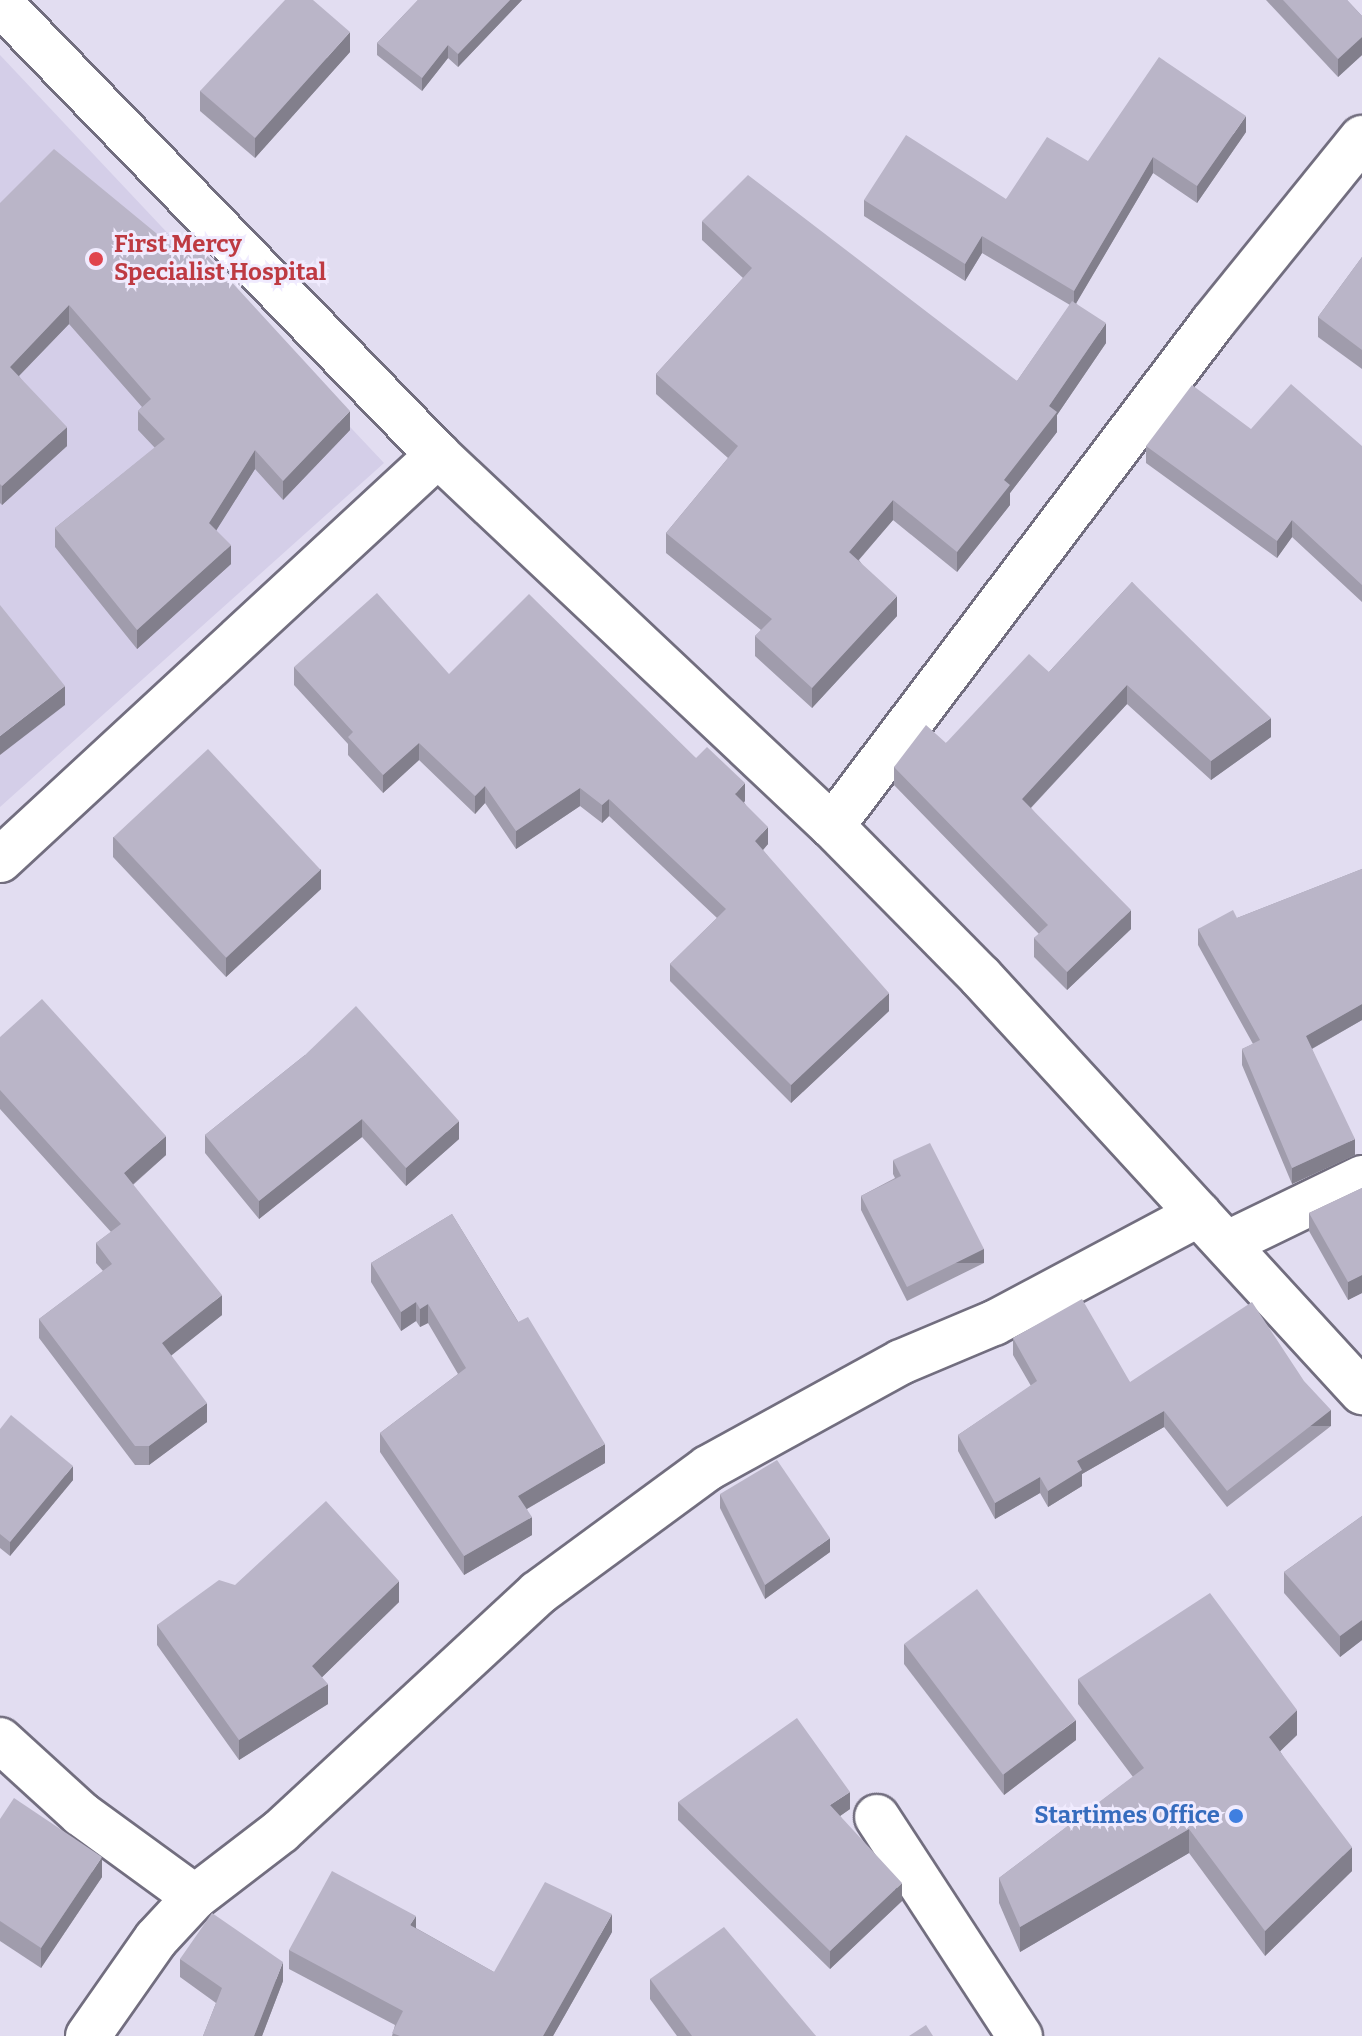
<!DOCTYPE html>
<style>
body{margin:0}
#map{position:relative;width:1362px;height:2036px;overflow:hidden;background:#e2ddf1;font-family:Bitter,serif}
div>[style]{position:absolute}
.built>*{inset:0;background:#d4cee8}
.roads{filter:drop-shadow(2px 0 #726e7f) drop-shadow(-2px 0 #726e7f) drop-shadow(0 2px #726e7f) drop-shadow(0 -2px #726e7f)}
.minor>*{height:44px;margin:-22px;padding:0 22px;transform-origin:22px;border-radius:22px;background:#fff}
.wall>*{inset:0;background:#a09cac}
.shaded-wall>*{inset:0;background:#827f8c;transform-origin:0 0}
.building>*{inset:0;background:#bab5c8;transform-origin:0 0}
.dots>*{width:22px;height:22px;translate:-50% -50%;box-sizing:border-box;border:4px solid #f0ebfe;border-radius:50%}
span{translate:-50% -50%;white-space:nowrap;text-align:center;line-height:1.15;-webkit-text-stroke:6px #f0ebfe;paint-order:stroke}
.health-label{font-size:24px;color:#be3a42;font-weight:700}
.left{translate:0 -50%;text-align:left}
.shop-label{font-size:24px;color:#366cbe;font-weight:700}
.right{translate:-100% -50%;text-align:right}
</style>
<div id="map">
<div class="built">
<i style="clip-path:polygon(0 55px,384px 463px,0 807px)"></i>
</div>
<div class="roads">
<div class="minor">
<i style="left:0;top:3px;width:629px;rotate:45.9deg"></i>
<i style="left:438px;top:455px;width:541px;rotate:43.28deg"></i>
<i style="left:832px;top:826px;width:211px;rotate:45.4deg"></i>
<i style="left:980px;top:976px;width:565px;rotate:47.44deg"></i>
<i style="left:832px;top:826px;width:632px;rotate:-52.91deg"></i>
<i style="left:1213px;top:322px;width:237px;rotate:-51deg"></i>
<i style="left:0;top:860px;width:597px;rotate:-42.76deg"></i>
<i style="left:1228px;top:1243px;width:149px;rotate:-25.9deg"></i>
<i style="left:0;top:1740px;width:110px;rotate:42.4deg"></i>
<i style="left:81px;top:1814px;width:141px;rotate:36.1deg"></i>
<i style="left:877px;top:1817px;width:262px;rotate:56.9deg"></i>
<i style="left:88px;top:2036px;width:118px;rotate:-55deg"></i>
<i style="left:156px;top:1939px;width:57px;rotate:-47.1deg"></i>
<i style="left:195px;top:1897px;width:108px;rotate:-37.5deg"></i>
<i style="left:281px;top:1831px;width:350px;rotate:-42.8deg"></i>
<i style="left:538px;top:1593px;width:211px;rotate:-36.3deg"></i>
<i style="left:708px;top:1468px;width:220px;rotate:-28.8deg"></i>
<i style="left:901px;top:1362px;width:101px;rotate:-22.8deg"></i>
<i style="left:994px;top:1323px;width:232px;rotate:-28deg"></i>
</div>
</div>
<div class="wall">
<i style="clip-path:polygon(418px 0,522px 0,458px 67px,448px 58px,422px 91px,377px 55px,377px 43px)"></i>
<i style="clip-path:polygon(1266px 0,1347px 0,1362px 16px,1362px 55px,1338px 77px)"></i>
<i style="clip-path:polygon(350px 52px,255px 158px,200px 111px,200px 91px)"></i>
<i style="clip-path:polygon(1246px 132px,1197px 203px,1153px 173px,1076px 303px,1106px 343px,1057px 415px,1057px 432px,1010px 493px,1010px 505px,957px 572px,893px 520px,859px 560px,897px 616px,812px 708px,755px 656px,755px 636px,761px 630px,666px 553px,666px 533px,728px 458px,656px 394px,656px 374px,743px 278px,702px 240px,702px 221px,1017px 381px,1070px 305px,982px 253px,965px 281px,864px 216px,864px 200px,1006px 199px,1088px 161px)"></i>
<i style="clip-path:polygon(0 203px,350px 430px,283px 500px,255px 469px,216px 530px,231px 564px,137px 649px,55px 547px,55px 528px,155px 448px,138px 430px,138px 411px,142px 407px,69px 324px,19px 376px,67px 446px,2px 505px,0 503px)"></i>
<i style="clip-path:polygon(1362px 257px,1362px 369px,1318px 337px,1318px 317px)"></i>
<i style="clip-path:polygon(1146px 446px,1362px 446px,1362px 602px,1292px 537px,1277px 558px,1146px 463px)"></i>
<i style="clip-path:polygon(1132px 582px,1271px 737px,1211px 780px,1127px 704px,1031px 808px,1131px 929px,1067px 990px,1034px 957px,1034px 938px,1039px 934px,894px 785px,894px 767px,946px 743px,1049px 672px)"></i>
<i style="clip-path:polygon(294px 667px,449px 674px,696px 758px,745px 801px,744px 802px,768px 844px,763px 850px,889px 1011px,791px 1103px,670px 981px,670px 964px,717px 918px,609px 816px,602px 823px,580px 806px,516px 849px,485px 803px,475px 814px,419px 760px,383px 793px,348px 755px,348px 744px,294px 685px)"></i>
<i style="clip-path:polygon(113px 837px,321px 889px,226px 977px,113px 857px)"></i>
<i style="clip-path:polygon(1362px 869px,1362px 1020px,1312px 1049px,1355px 1155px,1292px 1184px,1242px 1065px,1242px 1049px,1253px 1044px,1198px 945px,1198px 929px,1237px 918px)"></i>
<i style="clip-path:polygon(0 1037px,166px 1155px,133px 1185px,222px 1315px,171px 1355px,207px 1422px,149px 1465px,135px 1465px,39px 1338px,39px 1319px,103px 1271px,96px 1263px,96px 1243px,111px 1232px,0 1109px)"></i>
<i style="clip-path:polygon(305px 1055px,459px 1139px,406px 1186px,362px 1137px,259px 1219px,205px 1153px,205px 1135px)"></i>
<i style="clip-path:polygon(893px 1160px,984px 1263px,907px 1301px,861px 1210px,861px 1196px,895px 1178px,893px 1174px)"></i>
<i style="clip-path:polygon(1362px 1188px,1362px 1293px,1348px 1300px,1309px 1231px,1309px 1213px)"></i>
<i style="clip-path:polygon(452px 1214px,605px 1463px,527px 1509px,532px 1535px,464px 1575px,380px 1452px,380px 1433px,458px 1374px,428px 1323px,420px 1327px,416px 1321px,401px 1331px,371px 1282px,371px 1263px)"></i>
<i style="clip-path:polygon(1013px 1338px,1130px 1382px,1331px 1426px,1227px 1507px,1164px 1427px,1082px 1474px,1082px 1486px,1048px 1507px,1040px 1493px,995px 1519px,958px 1451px,958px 1435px,1031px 1386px,1013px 1355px)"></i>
<i style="clip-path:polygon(0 1429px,73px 1480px,10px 1556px,0 1548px)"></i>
<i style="clip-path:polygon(720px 1494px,830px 1552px,765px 1599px,720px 1508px)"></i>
<i style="clip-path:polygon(1362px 1516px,1362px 1640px,1340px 1657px,1284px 1593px,1284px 1572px)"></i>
<i style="clip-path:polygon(235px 1585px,399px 1602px,322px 1677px,328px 1704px,239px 1760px,157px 1645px,157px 1625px)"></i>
<i style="clip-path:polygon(904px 1644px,1076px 1740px,1004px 1795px,904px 1664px)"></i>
<i style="clip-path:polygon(1078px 1679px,1297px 1735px,1280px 1751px,1352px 1871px,1265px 1956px,1189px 1853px,1020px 1952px,999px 1903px,999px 1878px,1133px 1777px,1078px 1704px)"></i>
<i style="clip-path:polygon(678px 1802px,850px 1809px,840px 1816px,902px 1901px,830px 1969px,678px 1820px)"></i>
<i style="clip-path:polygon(0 1819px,102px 1877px,41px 1968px,0 1941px)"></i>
<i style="clip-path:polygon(416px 1928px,494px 1972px,612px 1932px,553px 2036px,392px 2036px,395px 2025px,289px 1969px,289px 1950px)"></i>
<i style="clip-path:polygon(180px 1959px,283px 1981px,262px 2036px,203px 2036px,216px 2003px,180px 1977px)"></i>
<i style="clip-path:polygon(650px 1979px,816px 2036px,677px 2036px,650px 1999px)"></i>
</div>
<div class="shaded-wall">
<i style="clip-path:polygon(510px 0,522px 0,458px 67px,458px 54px)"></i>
<i style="clip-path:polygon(350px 32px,350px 52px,255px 158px,255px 138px)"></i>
<i style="clip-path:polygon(1362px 37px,1362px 55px,1338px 77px,1338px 59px)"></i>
<i style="clip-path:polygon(448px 45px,448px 58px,422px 91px,422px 78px)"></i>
<i style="clip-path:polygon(1246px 116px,1246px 132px,1197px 203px,1197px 186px)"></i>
<i style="clip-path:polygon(1153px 157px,1153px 173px,1074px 307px,1074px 291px)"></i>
<i style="clip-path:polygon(982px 236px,982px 253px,965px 281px,965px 264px)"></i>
<i style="clip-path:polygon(69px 305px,69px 324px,10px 385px,10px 367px)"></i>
<i style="clip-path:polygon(1106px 323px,1106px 343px,1057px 415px,1057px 432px,1010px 493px,1010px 505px,957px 572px,957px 552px,1049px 406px)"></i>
<i style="clip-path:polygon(350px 411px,350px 430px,283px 500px,283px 481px)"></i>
<i style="clip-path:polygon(67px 427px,67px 446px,2px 505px,2px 486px)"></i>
<i style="clip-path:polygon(255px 450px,255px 469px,209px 542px,209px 523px)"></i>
<i style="clip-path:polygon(893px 500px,893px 520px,849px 571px,849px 552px)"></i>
<i style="clip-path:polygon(1292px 520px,1292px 537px,1277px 558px,1277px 541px)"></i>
<i style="clip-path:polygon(231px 545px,231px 564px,137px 649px,137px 630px)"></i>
<i style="clip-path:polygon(897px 596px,897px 616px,812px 708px,812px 688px)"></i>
<i style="clip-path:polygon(1127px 685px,1127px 704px,1022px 817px,1022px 799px)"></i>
<i style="clip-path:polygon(65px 686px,65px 705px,0 755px,0 736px)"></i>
<i style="clip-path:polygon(1271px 718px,1271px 737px,1211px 780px,1211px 761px)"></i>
<i style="clip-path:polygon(419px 743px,419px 760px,383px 793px,383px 775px)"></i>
<i style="clip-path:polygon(745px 783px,745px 801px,735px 811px,735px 794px)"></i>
<i style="clip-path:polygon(485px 786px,485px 803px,475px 814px,475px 796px)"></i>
<i style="clip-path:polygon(580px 788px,580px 806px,516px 849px,516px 831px)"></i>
<i style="clip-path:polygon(609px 799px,609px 816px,602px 823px,602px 805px)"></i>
<i style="clip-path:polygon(768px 827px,768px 844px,755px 859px,755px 841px)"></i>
<i style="clip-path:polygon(321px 869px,321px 889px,226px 977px,226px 957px)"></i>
<i style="clip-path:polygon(1131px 910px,1131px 929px,1067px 990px,1067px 972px)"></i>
<i style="clip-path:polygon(889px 993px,889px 1011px,791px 1103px,791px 1085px)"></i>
<i style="clip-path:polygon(1362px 1004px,1362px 1020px,1306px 1052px,1306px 1036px)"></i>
<i style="clip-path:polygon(362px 1119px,362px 1137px,259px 1219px,259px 1201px)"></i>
<i style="clip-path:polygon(459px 1121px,459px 1139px,406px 1186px,406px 1168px)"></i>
<i style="clip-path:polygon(166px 1136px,166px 1155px,124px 1192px,124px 1173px)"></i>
<i style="clip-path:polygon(1355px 1139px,1355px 1155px,1292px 1184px,1292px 1168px)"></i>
<i style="left:984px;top:1249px;width:14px;height:86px;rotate:90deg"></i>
<i style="clip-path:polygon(1362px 1275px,1362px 1293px,1348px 1300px,1348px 1282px)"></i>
<i style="clip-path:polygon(222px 1295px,222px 1315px,162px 1363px,162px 1343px)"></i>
<i style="clip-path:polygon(416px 1302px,416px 1321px,401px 1331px,401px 1312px)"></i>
<i style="clip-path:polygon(428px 1304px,428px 1323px,420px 1327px,420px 1309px)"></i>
<i style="clip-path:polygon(207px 1403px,207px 1422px,149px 1465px,149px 1446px)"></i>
<i style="left:1331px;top:1410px;width:16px;height:132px;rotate:90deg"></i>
<i style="clip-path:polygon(1164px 1411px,1164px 1427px,1082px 1474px,1082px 1486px,1048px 1507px,1048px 1491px,1077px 1461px)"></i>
<i style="clip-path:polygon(605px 1444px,605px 1463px,518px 1514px,518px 1496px)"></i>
<i style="clip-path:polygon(73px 1466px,73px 1480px,10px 1556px,10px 1542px)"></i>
<i style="clip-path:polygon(1040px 1477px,1040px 1493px,995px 1519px,995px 1503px)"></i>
<i style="clip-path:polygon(532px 1517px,532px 1535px,464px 1575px,464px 1556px)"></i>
<i style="clip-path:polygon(830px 1538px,830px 1552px,765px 1599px,765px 1585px)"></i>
<i style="clip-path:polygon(399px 1581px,399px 1602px,312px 1687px,312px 1666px)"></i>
<i style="clip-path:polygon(1362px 1620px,1362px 1640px,1340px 1657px,1340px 1636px)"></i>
<i style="clip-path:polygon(328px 1684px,328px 1704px,239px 1760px,239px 1740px)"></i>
<i style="clip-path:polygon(1297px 1710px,1297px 1735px,1269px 1762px,1269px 1737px)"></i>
<i style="clip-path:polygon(1076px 1720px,1076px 1740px,1004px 1795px,1004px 1774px)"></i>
<i style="clip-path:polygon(850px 1792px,850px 1809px,830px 1823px,830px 1805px)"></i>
<i style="clip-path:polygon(1189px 1829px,1189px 1853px,1020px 1952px,1020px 1927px)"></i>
<i style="clip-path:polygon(1352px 1847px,1352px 1871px,1265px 1956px,1265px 1931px)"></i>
<i style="clip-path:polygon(102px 1857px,102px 1877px,41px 1968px,41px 1948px)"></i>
<i style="clip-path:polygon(902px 1883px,902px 1901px,830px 1969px,830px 1951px)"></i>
<i style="clip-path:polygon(612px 1914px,612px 1932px,553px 2036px,543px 2036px)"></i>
<i style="clip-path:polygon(416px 1916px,416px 1934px,410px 1925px)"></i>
<i style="clip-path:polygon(283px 1962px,283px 1981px,262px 2036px,254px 2036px)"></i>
</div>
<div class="building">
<i style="clip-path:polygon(285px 0,313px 0,350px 32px,255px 138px,200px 91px)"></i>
<i style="clip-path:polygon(418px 0,510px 0,458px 54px,448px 45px,422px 78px,377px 43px)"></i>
<i style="clip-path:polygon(1283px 0,1347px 0,1362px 16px,1362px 37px,1338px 59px)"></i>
<i style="clip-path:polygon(1159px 57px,1246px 116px,1197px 186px,1153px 157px,1074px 291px,982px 236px,965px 264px,864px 200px,906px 135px,1006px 199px,1047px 137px,1088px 161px)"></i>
<i style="clip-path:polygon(54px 149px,179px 252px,193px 240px,350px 411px,283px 481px,255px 450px,209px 523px,231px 545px,137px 630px,55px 528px,165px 439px,138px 411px,151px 399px,69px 305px,10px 367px,67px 427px,2px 486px,0 484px,0 203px)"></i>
<i style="clip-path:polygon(748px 175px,1017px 381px,1072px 301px,1106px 323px,1049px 406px,1057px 412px,1004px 480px,1010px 485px,957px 552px,893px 500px,849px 552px,897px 596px,812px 688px,755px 636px,772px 619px,666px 533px,738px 446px,656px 374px,752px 268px,702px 221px)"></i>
<i style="clip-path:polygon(1362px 257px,1362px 350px,1318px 317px)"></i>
<i style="clip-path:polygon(1291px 384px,1362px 446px,1362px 585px,1292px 520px,1277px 541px,1146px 446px,1192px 385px,1251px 429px)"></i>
<i style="clip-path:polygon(1132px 582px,1271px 718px,1211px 761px,1127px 685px,1022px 799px,1131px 910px,1067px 972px,1034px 938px,1048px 925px,894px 767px,926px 725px,946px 743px,1029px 654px,1049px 672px)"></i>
<i style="clip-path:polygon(377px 593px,449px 674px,529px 594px,696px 758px,707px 747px,745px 783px,735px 794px,768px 827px,755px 841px,889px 993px,791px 1085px,670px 964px,726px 909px,609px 799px,602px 805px,580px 788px,516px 831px,485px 786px,475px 796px,419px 743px,383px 775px,348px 737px,353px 732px,294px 667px)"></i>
<i style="clip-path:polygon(0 605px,65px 686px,0 736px)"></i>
<i style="left:208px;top:749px;width:165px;height:129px;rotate:47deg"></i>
<i style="clip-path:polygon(1362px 869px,1362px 1004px,1306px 1036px,1355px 1139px,1292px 1168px,1242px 1049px,1260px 1040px,1198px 929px,1233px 910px,1237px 918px)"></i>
<i style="clip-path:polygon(42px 999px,166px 1136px,124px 1173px,222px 1295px,162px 1343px,207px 1403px,149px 1446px,135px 1446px,39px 1319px,112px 1264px,96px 1243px,121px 1224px,0 1090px,0 1037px)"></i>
<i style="clip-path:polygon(356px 1006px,459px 1121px,406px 1168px,362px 1119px,259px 1201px,205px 1135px,305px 1055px)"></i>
<i style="clip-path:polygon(930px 1143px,984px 1249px,907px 1287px,861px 1196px,901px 1176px,893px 1160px)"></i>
<i style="clip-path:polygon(1362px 1188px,1362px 1275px,1348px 1282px,1309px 1213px)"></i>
<i style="clip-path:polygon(452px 1214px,518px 1322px,528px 1317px,605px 1444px,518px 1496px,532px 1517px,464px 1556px,380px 1433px,466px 1368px,428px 1304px,420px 1309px,416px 1302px,401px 1312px,371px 1263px)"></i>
<i style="clip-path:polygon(1082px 1299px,1130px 1382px,1252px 1302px,1304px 1381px,1331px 1410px,1227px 1491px,1164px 1411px,1077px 1461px,1082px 1470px,1048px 1491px,1040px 1477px,995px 1503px,958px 1435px,1037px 1381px,1013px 1338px)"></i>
<i style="clip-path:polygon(11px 1415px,73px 1466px,10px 1542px,0 1534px,0 1429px)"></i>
<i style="clip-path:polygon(777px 1460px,830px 1538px,765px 1585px,720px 1494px)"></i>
<i style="clip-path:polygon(326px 1501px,399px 1581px,312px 1666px,328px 1684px,239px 1740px,157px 1625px,219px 1580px,235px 1585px)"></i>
<i style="clip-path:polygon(1362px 1516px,1362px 1620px,1340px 1636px,1284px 1572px)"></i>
<i style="left:977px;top:1589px;width:164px;height:91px;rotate:53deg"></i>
<i style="clip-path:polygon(1210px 1593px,1297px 1710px,1269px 1737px,1352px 1847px,1265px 1931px,1189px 1829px,1020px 1927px,999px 1878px,1144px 1768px,1078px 1679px)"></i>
<i style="clip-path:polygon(797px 1718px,850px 1792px,830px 1805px,902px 1883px,830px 1951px,678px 1802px)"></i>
<i style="clip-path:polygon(14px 1798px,102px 1857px,41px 1948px,0 1921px,0 1819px)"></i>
<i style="clip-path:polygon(332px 1871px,416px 1916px,410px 1925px,494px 1972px,545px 1882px,612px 1914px,543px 2036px,400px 2036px,392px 2033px,403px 2011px,289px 1950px)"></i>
<i style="clip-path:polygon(212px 1913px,283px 1962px,254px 2036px,203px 2036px,222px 1988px,180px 1959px)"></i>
<i style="clip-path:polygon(724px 1927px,816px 2036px,692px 2036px,650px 1979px)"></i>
<i style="clip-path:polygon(926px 2025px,933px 2036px,909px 2036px)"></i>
</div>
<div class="dots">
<i style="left:96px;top:259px;background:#e0444e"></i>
<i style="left:1236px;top:1816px;background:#3f7fe0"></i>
</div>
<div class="health-label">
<span class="left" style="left:114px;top:259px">First Mercy<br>Specialist Hospital</span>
</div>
<div class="shop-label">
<span class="right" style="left:1220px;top:1816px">Startimes Office</span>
</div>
</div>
